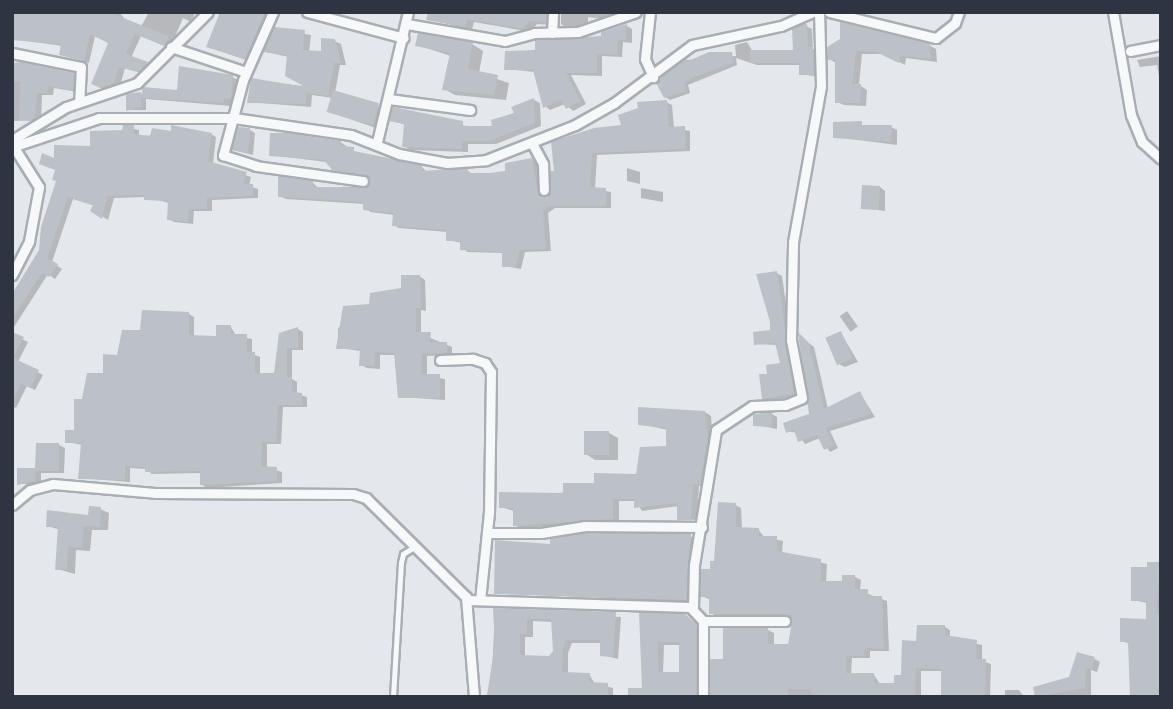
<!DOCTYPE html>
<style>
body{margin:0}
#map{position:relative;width:1173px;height:709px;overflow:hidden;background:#e4e7eb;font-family:"Work Sans",sans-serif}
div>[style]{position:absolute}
.shadow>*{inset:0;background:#0003;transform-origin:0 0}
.building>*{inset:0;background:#bcc1c7;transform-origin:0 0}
.roads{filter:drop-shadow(2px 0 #a9aeb5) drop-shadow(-2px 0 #a9aeb5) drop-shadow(0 2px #a9aeb5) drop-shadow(0 -2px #a9aeb5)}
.lane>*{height:4.5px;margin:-2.25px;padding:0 2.25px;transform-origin:2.25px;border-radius:2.25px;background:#f7f8f9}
.street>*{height:9px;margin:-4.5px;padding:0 4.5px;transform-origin:4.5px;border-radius:4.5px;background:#f7f8f9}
span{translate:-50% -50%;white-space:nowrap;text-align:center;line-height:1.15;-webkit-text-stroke:7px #f4f6f8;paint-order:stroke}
.frame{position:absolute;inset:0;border:14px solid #2d3542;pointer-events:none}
</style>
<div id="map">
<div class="shadow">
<i style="clip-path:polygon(85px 12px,119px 12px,137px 34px,149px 12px,195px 12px,191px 22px,183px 18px,170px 48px,141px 36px,131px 58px,152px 66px,144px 74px,125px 68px,120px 86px,108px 90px,98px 87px,110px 42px,95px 36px,89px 63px,61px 54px,63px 46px,12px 39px)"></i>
<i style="clip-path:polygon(263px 12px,272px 17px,252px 62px,208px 47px)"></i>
<i style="clip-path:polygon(555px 12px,553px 25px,537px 24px,531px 32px,474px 22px,472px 30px,428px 19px)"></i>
<i style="clip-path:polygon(561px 12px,621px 12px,621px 16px,609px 20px,588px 17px,588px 27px,568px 29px,561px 24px)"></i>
<i style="clip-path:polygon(627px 26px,632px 29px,632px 43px,623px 42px,622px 57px,602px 56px,602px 76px,571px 75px,586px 104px,573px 111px,565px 104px,550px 110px,545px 106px,535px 72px,506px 69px,536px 52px,603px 38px)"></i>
<i style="clip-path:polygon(806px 26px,812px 29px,813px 49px,818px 52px,819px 77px,801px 74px,800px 65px,757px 65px,736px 58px,737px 65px,688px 85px,690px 93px,670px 100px,665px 97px,687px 60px,736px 56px,735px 45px,747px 42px,753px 52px,795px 52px)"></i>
<i style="clip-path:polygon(275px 29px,311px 35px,309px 52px,323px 52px,334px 41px,341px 44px,346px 65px,340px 65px,335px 93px,384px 108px,379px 129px,335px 114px,333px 98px,312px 95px,311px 107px,249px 102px,253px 80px,310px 87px,289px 57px,266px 52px)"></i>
<i style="clip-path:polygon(841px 40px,929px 45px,936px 49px,937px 62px,906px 58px,905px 65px,884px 54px,862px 54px,859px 85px,867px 90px,866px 106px,844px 105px,837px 102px,836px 63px,829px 59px)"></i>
<i style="clip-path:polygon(472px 44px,483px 51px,479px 73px,509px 83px,506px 100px,455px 95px,444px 89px,451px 56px,417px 45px)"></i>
<i style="clip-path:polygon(1161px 56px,1161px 82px,1160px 82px,1157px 65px,1140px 67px,1137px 60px)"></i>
<i style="clip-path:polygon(12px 63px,73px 74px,79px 78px,78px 92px,54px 88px,53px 95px,42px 95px,41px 120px,12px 121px)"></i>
<i style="clip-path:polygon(232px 77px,240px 81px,238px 102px,231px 101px,231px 106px,146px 99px,146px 110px,127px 110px,140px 94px,179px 92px)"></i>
<i style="clip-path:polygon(534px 100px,540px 103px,541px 126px,496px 144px,468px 144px,468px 152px,410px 150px,403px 146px,406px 125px,391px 120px,495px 128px)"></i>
<i style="clip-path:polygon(666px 102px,672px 105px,674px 128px,690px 131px,690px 151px,597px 155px,595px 189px,611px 192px,611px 208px,555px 208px,548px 213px,551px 251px,525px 252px,521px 269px,504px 266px,504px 253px,467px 252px,462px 243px,448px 240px,448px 232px,399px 228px,394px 225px,394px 215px,370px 212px,365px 204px,286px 199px,280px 196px,313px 183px,318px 188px,371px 186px,369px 176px,339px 172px,326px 162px,271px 155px,340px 142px,359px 154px,422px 167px,427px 172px,467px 170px,473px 175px,507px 173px,531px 159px,537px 162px,545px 198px,552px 194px,552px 173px)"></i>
<i style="clip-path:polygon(124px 127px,139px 130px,139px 136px,211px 134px,216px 137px,213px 164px,251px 177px,249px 186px,258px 189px,258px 198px,212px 200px,212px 211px,194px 211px,193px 224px,174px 222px,169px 219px,169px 203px,146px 197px,114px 198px,108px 220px,92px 210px,95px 206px,73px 199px,52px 262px,62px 269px,55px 279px,48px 274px,14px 327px,14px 335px,28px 342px,18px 362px,43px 375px,35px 390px,27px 386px,16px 408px,12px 406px,12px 295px,40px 250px,57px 181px,56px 160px,92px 148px,124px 132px)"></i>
<i style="clip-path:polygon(891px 127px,897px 130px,897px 145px,835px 137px)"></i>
<i style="clip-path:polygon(250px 130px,255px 133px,253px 155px,233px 150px)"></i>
<i style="clip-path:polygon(627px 168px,640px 172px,640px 184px,627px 181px)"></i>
<i style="clip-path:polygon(880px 187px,885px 191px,885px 211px,863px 208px)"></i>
<i style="clip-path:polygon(641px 188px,663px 192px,663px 202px,641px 198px)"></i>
<i style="clip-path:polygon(777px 273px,782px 276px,799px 396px,769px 401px,763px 398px,769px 375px,782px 365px,777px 345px,756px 344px,771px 332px)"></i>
<i style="clip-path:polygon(419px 276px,425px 280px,426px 311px,421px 310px,421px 334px,452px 347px,452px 355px,427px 356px,427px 376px,445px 379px,445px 400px,400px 397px,396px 355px,380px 355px,380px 369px,367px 368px,361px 365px,361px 351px,338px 348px,338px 328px)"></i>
<i style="left:847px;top:311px;width:19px;height:9px;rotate:55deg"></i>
<i style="clip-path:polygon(189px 314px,194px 317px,194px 337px,218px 338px,231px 327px,236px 336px,252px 339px,252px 354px,260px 357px,260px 375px,275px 375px,280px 334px,298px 329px,303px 332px,303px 350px,292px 350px,292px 379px,297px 382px,297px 394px,307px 397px,307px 407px,283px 407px,281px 444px,267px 444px,267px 468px,282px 472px,282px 483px,207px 488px,201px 484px,202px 473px,152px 474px,147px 469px,130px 468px,130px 482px,80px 478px,83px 445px,67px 442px,75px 432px,84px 401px,142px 332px)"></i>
<i style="clip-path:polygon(841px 333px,858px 362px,845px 367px,839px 364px)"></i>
<i style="clip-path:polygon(800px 336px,814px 347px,828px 409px,860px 393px,875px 417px,830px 431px,838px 448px,830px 452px,820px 438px,805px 444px,797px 433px,787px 431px,811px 415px)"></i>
<i style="clip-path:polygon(705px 412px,711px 416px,713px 442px,706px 486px,699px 486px,697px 520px,679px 519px,679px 506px,642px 511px,636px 501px,619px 501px,619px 522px,520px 528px,514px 525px,515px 511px,500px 507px,637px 475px,668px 448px,668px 430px,640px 424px)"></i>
<i style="clip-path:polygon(772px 414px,777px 417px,777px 429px,755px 425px)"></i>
<i style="clip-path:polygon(609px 433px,618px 438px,618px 460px,595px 460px,586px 454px)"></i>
<i style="clip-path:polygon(59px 445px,65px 448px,64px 473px,41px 473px,41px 484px,19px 484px)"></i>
<i style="clip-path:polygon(evenodd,735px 505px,741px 508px,742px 529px,758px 529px,764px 537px,783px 541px,782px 553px,827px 564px,826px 583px,843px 583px,855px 577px,861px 580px,860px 591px,887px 601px,889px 651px,870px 651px,870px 658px,852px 658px,851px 675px,874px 675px,880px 684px,896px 685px,918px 642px,945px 627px,950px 630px,950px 638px,982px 645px,982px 661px,991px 664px,990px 697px,712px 697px,725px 661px,768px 630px,774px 633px,774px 646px,789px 646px,794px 620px,716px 616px,711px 613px,711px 600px,702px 596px,735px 505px,921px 671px,943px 671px,943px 697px,921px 696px,921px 671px)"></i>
<i style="clip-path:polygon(100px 509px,109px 513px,108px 530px,92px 530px,90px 551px,76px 550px,75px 574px,57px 569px,60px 530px,48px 526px,90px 517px)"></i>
<i style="clip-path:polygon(690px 536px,696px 539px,691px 602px,495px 593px,551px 546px)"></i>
<i style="clip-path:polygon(1161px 565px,1161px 697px,1130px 644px,1122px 641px,1147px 620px,1148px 603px,1132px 600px,1133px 569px)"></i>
<i style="clip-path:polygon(evenodd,495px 610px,621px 617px,618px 659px,602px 655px,602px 643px,572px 643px,568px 653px,568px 674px,589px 674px,595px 684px,613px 688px,613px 697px,491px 697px,495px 610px,533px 621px,553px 622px,555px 651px,550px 657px,525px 657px,525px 637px,533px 637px,533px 621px)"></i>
<i style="clip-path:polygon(evenodd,641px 614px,685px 616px,701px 629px,701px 697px,629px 697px,644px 690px,641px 614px,664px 645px,681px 645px,680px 674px,663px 674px,664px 645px)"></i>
<i style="clip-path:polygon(1095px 659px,1100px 662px,1097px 672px,1091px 670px,1091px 695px,1105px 697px,1036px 697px,1071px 679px)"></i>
<i style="clip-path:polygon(1005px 690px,1019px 690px,1024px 697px,1005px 697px)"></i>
</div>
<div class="building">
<i style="clip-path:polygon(12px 12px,108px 12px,169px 36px,164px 46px,135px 34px,126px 54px,148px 62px,138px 72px,119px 67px,114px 83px,101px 88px,91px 84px,108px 43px,90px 34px,84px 61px,59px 55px,61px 44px,12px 40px)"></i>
<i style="clip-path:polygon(220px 12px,265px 12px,245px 59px,206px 47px)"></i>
<i style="clip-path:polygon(428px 12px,546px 12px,546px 22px,529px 21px,523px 29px,467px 19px,465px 27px,426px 20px)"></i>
<i style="clip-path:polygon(840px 22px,930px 44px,931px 59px,900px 56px,899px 63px,876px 52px,856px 51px,852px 84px,861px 84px,860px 103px,835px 103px,835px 60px,827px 60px,827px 47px,840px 39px)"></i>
<i style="clip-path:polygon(627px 24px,626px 40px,618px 40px,617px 55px,597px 54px,597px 73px,566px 73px,581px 101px,566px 109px,561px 100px,543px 108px,533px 70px,504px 70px,505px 51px,535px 50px,535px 40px,601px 36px,601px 32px)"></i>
<i style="clip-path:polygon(803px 24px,807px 24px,808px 47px,813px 47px,814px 75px,799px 75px,799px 63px,750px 63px,750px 50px,793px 50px,792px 29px)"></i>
<i style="clip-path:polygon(274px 27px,305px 30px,303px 50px,321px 51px,321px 38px,335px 39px,341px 63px,334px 63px,328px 96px,306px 93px,306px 104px,247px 103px,251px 78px,305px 87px,285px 76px,287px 55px,263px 52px)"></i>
<i style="clip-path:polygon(418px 33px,473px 42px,468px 69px,498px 75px,494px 95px,442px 90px,450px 53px,415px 46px)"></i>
<i style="clip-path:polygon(709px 52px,732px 52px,733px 63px,694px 77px,684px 83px,687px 91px,664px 98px,656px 83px,664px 75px,686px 58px,688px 61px)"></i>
<i style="clip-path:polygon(21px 62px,74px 73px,73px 90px,48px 86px,48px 93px,37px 93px,35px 117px,30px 121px,19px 120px,20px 82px,12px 81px,12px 63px)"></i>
<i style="clip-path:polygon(179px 66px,233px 75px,231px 99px,224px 98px,224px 103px,141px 98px,143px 87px,177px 90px)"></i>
<i style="left:333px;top:90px;width:48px;height:23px;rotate:16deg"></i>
<i style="clip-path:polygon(141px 92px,141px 107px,126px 111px,126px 94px)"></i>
<i style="clip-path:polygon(534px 98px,535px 123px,489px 141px,462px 141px,462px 149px,402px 147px,404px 124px,389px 121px,393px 107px,463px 121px,463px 126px,492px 126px,491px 120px,514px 113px,511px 107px)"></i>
<i style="clip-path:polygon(667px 100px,669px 127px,685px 126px,686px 149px,592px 153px,590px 187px,606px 188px,606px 206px,549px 206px,543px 210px,546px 249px,520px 250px,516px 267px,502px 267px,502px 252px,460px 250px,460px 241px,446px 241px,446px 230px,392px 226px,393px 213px,363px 210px,363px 202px,278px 197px,278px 176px,313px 181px,313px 187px,365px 188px,370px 179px,332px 170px,324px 160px,269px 156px,270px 133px,287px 133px,341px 141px,340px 146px,354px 147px,354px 151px,422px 165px,422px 171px,468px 168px,468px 173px,490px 173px,505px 171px,505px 163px,532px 158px,538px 193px,545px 197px,551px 190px,550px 171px,554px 171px,551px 142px,594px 128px,621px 125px,618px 115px,638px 108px,637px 102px)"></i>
<i style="clip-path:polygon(862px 121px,862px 125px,892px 125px,891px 142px,833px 138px,833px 122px)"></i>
<i style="clip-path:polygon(123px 125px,134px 125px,134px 134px,150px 136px,152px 128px,171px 131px,171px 125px,212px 133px,208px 161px,247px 172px,243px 184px,253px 184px,253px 196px,207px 198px,207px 209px,189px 209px,188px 222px,167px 220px,168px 201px,144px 200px,144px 195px,108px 196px,102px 219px,90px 211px,93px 205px,68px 197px,47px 258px,58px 264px,49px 277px,42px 273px,12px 319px,12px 294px,39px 250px,41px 227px,56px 181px,52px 180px,55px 170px,39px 164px,42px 153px,54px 158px,54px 145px,90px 146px,90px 131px,122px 130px)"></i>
<i style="clip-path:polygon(238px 127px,250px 128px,248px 153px,231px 150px)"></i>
<i style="left:862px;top:185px;width:18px;height:24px;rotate:3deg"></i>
<i style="clip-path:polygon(777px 271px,794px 394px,762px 399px,759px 374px,767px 374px,766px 365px,780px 363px,775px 343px,754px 345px,753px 332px,770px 330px,770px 322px,756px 274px)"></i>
<i style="clip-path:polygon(401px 275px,420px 275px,421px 308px,416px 308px,416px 332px,431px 332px,430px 342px,447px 342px,447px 353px,422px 354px,421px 374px,440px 374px,440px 398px,398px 398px,394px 353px,375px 352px,374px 366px,359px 366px,360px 349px,336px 349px,343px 306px,369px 304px,370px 293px,401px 288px)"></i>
<i style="clip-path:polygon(142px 310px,189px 312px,189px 335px,216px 336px,216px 325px,231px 325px,231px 334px,247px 334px,247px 352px,255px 352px,255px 373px,274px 373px,279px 333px,298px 327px,298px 348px,287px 348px,287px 377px,292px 377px,292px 392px,302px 393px,302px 405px,278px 405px,276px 442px,262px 442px,261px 466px,277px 467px,277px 481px,200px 485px,200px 471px,145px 472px,145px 467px,125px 466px,125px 480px,78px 479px,81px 443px,65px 443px,65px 430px,74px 430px,74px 399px,82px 399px,87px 373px,103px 373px,103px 354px,117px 355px,122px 330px,140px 330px)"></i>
<i style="left:841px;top:331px;width:30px;height:17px;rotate:67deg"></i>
<i style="clip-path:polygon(12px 332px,24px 337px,13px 358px,39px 370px,30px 388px,21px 384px,12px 402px)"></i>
<i style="clip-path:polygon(798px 332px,809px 343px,824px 409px,860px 391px,871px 414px,826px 428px,834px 445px,824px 450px,817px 435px,798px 442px,794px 430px,786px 433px,783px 423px,809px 414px)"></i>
<i style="clip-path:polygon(638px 407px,705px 411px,708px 438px,700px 484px,693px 484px,691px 520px,677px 520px,677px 503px,634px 508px,634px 499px,613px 499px,613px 519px,513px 526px,513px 508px,499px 508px,499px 492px,563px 493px,563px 483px,594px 483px,594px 473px,636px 474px,640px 447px,666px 446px,666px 428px,638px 425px)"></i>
<i style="clip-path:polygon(772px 412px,772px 427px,753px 426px,753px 414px)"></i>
<i style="left:584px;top:431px;width:25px;height:24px"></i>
<i style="clip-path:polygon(36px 443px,59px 443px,59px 471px,36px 471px,35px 481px,17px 485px,17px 468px,35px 468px)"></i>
<i style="clip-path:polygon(718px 502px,736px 503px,736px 527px,759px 528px,759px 536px,777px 536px,777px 551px,821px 559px,821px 581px,842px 581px,842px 575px,855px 575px,855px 589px,868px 589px,868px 596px,882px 596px,884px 649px,865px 648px,864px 656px,846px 656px,846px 673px,874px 673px,874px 683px,894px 683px,894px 675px,901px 675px,902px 640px,916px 641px,917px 625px,945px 625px,945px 635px,977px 640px,976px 659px,986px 659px,985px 697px,941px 697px,941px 669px,916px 668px,915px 697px,828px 697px,811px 694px,811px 689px,788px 689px,788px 696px,710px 697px,710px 659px,723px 659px,723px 628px,768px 628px,768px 644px,788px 644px,792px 622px,785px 614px,709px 614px,709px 597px,700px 597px,701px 569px,710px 569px,710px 561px,714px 561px)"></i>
<i style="clip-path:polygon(89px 506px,101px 507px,100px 527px,84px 526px,82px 548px,68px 547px,67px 570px,55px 570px,58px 527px,46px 527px,47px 510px,88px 515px)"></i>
<i style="clip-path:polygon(586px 533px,691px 534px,686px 600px,494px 594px,495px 540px,550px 544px,550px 539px)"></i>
<i style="clip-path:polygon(1147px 562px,1161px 562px,1156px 613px,1161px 613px,1161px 697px,1130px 697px,1128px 642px,1120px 642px,1120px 618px,1146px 619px,1146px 601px,1131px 601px,1131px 567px,1147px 567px)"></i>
<i style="clip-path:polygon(evenodd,493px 608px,616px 612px,613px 657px,600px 656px,600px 640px,566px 640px,563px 649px,562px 672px,590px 673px,589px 682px,608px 683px,608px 697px,487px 695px,495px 645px,493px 608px,527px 619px,551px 619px,553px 651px,549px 656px,520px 655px,520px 634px,527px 634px,527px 619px)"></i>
<i style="clip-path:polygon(evenodd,639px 612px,685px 614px,696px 624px,696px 697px,628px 697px,628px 688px,642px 688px,639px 612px,658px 642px,679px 642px,679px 672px,658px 672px,658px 642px)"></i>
<i style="clip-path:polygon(1077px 652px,1095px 657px,1092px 670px,1086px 668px,1085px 688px,1035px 697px,1033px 687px,1069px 677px)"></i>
</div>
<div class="roads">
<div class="lane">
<i style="left:393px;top:697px;width:134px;rotate:-86.6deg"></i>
<i style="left:401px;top:563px;width:9px;rotate:-77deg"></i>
<i style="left:403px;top:554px;width:13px;rotate:-32deg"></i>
</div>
<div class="street">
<i style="left:273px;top:12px;width:74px;rotate:113.8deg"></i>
<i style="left:243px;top:80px;width:78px;rotate:104.9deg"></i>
<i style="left:223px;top:155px;width:35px;rotate:18deg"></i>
<i style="left:256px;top:166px;width:108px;rotate:8deg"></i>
<i style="left:307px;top:12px;width:100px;rotate:15deg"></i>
<i style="left:650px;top:12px;width:47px;rotate:96.1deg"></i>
<i style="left:645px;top:59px;width:20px;rotate:66deg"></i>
<i style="left:829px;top:12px;width:110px;rotate:13.7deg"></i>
<i style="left:936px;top:38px;width:24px;rotate:-38deg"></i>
<i style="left:955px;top:23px;width:12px;rotate:-70deg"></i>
<i style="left:1113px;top:12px;width:105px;rotate:80.1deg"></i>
<i style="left:1131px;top:115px;width:29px;rotate:68deg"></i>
<i style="left:1142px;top:142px;width:25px;rotate:42deg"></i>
<i style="left:407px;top:24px;width:99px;rotate:9.8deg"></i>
<i style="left:505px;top:41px;width:30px;rotate:-15deg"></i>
<i style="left:534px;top:33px;width:44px;rotate:-1.3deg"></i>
<i style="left:578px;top:32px;width:61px;rotate:-19deg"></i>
<i style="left:552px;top:33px;width:21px;rotate:-87deg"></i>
<i style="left:171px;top:47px;width:79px;rotate:18.4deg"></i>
<i style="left:1130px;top:51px;width:32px;rotate:-11deg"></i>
<i style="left:12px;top:53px;width:70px;rotate:11.5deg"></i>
<i style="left:81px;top:67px;width:35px;rotate:93deg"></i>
<i style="left:389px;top:99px;width:82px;rotate:7.7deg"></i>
<i style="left:12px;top:140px;width:63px;rotate:-31.4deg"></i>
<i style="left:66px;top:107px;width:75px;rotate:-18.7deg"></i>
<i style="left:137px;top:83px;width:100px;rotate:-45deg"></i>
<i style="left:377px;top:142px;width:134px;rotate:-76.6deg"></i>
<i style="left:532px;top:143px;width:24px;rotate:62deg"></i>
<i style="left:543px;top:164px;width:26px;rotate:88deg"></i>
<i style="left:12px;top:147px;width:92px;rotate:-18.4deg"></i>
<i style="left:99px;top:118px;width:135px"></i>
<i style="left:234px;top:118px;width:118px;rotate:8.3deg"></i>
<i style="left:351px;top:135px;width:52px;rotate:21.6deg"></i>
<i style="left:399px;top:154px;width:49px;rotate:10.6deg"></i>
<i style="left:447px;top:163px;width:39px;rotate:-4deg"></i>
<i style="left:486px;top:160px;width:96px;rotate:-21.5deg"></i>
<i style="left:575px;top:125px;width:45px;rotate:-29.4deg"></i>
<i style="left:614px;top:103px;width:97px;rotate:-36.6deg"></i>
<i style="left:692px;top:45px;width:91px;rotate:-12.1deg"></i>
<i style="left:781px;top:26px;width:35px;rotate:-24deg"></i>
<i style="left:12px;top:275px;width:38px;rotate:-63deg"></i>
<i style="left:29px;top:241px;width:55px;rotate:-79.5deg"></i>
<i style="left:39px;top:187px;width:45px;rotate:-122.3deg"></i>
<i style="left:440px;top:360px;width:33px;rotate:-2deg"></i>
<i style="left:473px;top:359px;width:13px;rotate:18deg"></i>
<i style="left:485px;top:363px;width:11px;rotate:56deg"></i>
<i style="left:491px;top:372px;width:140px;rotate:90.8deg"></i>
<i style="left:489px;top:512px;width:88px;rotate:95.8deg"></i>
<i style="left:12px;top:505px;width:23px;rotate:-40deg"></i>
<i style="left:30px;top:490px;width:24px;rotate:-15deg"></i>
<i style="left:53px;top:484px;width:102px;rotate:5deg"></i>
<i style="left:155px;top:493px;width:198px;rotate:0.3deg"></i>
<i style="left:353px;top:494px;width:14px;rotate:17deg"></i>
<i style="left:366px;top:498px;width:141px;rotate:44.7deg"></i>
<i style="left:466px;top:597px;width:100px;rotate:85.4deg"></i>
<i style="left:487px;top:533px;width:54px"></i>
<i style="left:541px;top:533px;width:45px;rotate:-9deg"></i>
<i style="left:585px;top:526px;width:117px;rotate:0.5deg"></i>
<i style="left:468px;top:600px;width:222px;rotate:1.8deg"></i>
<i style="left:690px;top:607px;width:19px;rotate:47deg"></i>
<i style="left:703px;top:621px;width:82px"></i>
<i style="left:693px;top:608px;width:43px;rotate:-88.7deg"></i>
<i style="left:694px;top:565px;width:137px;rotate:-80.7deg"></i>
<i style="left:716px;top:430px;width:43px;rotate:-33.7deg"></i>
<i style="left:752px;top:406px;width:33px;rotate:-2deg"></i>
<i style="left:785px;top:405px;width:18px;rotate:-22deg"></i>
<i style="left:802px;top:398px;width:59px;rotate:-100.7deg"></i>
<i style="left:791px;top:340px;width:98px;rotate:-88.8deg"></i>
<i style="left:793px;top:242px;width:158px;rotate:-79.8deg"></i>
<i style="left:821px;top:86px;width:74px;rotate:-91.5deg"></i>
<i style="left:703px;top:697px;width:76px;rotate:-90deg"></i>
</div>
</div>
<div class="frame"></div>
</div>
